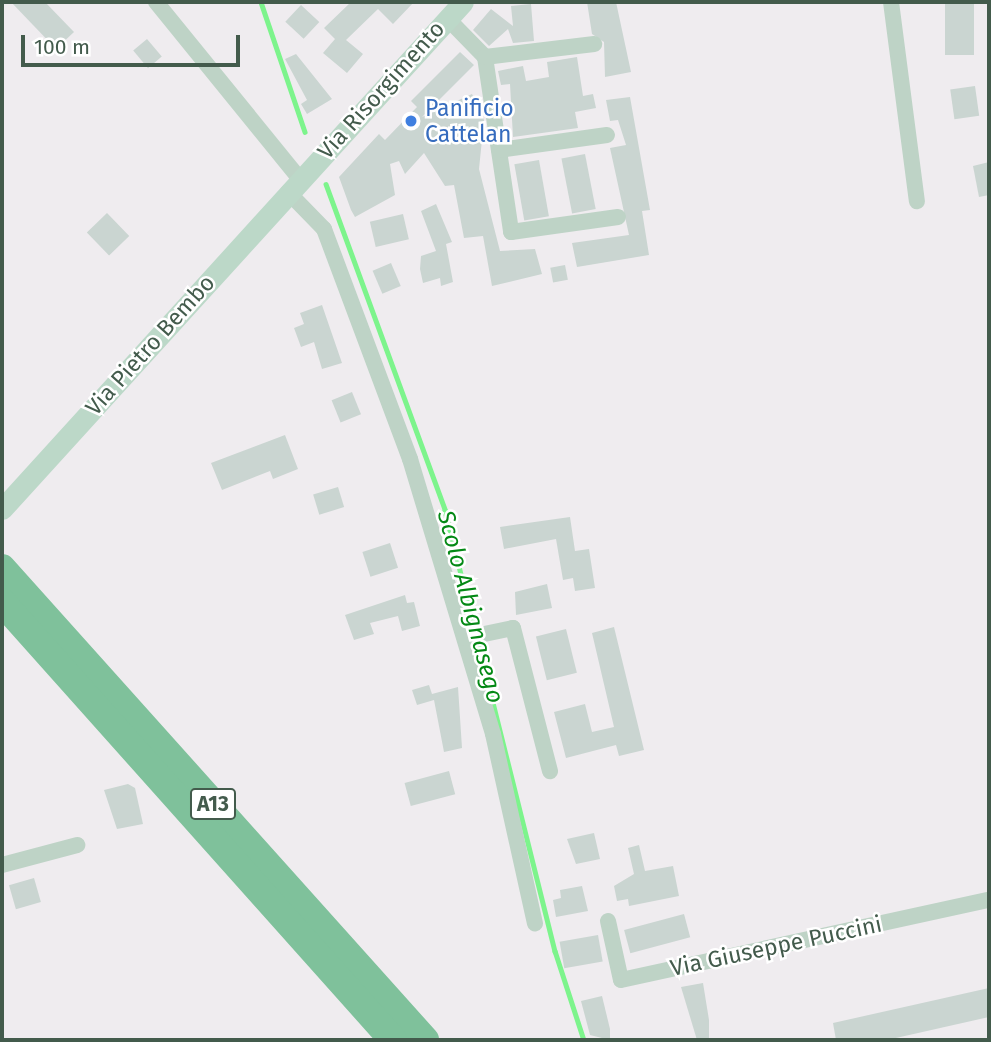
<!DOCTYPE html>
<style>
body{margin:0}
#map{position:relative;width:991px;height:1042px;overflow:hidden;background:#efecef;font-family:"Fira Sans",sans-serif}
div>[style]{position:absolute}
.stream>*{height:4.5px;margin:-2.25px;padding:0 2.25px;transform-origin:2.25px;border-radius:2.25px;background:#7df48c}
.building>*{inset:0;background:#cad5d1;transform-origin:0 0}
.minor>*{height:16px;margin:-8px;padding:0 8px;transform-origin:8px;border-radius:8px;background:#bed3c6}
.secondary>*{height:21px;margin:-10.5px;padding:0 10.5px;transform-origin:10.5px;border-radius:10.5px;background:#bcd8c8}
.motorway>*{height:28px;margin:-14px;padding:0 14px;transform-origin:14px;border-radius:14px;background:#7fc19b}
.dots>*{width:19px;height:19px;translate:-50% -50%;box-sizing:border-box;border:4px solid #fff;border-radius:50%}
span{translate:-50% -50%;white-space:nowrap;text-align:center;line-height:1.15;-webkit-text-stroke:5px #fff;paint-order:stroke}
.shield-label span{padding:2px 5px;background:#fff;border:2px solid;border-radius:5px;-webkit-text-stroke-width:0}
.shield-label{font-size:21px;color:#435b4c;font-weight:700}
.street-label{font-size:23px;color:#435b4c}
.shop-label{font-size:23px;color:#366cbe}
.left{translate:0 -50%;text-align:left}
.water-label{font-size:24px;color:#048915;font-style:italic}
.frame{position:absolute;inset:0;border:4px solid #435b4c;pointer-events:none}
.scale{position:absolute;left:21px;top:35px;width:219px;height:32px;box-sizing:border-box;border:4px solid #435b4c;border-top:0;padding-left:9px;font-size:21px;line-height:24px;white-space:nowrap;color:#435b4c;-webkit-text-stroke:5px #fff;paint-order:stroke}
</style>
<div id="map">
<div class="stream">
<i style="left:261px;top:2px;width:137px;rotate:71.3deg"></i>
<i style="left:326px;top:184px;width:347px;rotate:69.9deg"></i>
<i style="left:445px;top:510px;width:455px;rotate:76deg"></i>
<i style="left:555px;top:951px;width:94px;rotate:72deg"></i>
</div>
<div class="building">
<i style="clip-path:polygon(11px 2px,45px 2px,74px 32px,56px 49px)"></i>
<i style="clip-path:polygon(351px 2px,414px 2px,393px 24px,378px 9px,346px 40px,363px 54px,347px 73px,323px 53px,335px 39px,324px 28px)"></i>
<i style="clip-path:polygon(587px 2px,616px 2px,631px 72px,605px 77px,604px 42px,592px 34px)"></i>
<i style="left:945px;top:2px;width:29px;height:53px"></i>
<i style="clip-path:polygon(531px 4px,534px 41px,513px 43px,508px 29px,489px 46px,473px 30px,491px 9px,513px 26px,511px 6px)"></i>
<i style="left:301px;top:5px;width:25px;height:23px;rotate:43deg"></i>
<i style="left:147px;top:39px;width:23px;height:18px;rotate:50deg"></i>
<i style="clip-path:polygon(460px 52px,474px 65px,422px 117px,472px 94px,484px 120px,479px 169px,500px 251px,535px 249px,542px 274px,492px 286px,483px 236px,464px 238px,454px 185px,445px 186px,424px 153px,405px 174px,399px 161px,390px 164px,395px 195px,355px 217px,351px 210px,339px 177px,379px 134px,385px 140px,417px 107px,411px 101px)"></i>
<i style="clip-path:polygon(296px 54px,332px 99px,307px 114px,301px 104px,307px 100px,285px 59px)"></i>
<i style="clip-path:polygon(577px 57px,583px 96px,593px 94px,596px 108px,575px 112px,578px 128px,513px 137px,510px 84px,501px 85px,498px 71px,523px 66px,526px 81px,549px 77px,547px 62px)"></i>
<i style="left:975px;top:86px;width:30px;height:25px;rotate:82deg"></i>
<i style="clip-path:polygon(630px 97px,650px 210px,642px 211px,649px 255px,577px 267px,572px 243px,629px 235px,610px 148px,626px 145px,618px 120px,610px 121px,606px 100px)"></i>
<i style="left:585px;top:154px;width:56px;height:24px;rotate:79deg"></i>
<i style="left:539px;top:160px;width:57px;height:25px;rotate:80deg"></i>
<i style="clip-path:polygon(989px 162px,989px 195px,979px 197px,973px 166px)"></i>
<i style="clip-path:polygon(436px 204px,452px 242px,446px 244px,453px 282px,441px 286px,440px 278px,423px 283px,420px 269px,421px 256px,436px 251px,421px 211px)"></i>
<i style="left:107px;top:213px;width:32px;height:28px;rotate:46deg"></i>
<i style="left:403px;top:214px;width:26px;height:34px;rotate:77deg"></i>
<i style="left:391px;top:263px;width:25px;height:20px;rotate:67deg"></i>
<i style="left:565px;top:265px;width:15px;height:15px;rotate:79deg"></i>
<i style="clip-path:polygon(322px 305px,342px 363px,322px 369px,314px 342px,301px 347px,294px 328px,304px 324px,300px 313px)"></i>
<i style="left:352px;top:392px;width:24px;height:22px;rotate:68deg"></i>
<i style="clip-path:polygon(285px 435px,298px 469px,273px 479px,270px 471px,222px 490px,211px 463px)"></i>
<i style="left:338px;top:487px;width:21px;height:26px;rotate:73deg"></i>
<i style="clip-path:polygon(570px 517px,575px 551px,589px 549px,595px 588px,575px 591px,573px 578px,563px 580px,556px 539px,504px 549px,500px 527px)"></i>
<i style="left:390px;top:543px;width:26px;height:29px;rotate:72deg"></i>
<i style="clip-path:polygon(547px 584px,552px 608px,516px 615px,515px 592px)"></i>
<i style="clip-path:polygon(405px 595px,407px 603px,414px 602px,420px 626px,402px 631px,398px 616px,370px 623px,374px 634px,354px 640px,345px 615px)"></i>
<i style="clip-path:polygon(614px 627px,644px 750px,619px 756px,616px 745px,566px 758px,554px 712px,585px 704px,592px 732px,614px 727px,592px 633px)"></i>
<i style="left:566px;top:629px;width:45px;height:31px;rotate:76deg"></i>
<i style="clip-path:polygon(429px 685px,432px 694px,458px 687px,462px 748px,444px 752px,434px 700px,417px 705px,412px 690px)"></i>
<i style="left:449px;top:771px;width:24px;height:46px;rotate:75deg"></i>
<i style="clip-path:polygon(128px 784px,135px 788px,143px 824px,117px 829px,104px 790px)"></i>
<i style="clip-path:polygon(594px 833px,600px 859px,576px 864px,567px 839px)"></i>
<i style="clip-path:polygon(639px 845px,645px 871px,673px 866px,679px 896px,629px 906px,628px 899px,617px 901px,614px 886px,634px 874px,628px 848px)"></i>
<i style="left:34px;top:878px;width:25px;height:26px;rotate:74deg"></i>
<i style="clip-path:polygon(582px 886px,588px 911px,556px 917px,553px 900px,561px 898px,560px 890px)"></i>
<i style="left:684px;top:914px;width:24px;height:62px;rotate:75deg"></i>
<i style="left:598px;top:935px;width:27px;height:39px;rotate:80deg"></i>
<i style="clip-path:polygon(703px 983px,709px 1020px,709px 1040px,697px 1040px,681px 987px)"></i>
<i style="clip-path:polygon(989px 988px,989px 1017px,887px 1040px,836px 1040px,833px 1023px)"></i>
<i style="clip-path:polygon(602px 996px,610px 1029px,610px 1040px,590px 1035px,581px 1001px)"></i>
</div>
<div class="minor">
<i style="left:156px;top:2px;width:228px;rotate:50.9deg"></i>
<i style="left:891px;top:2px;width:201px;rotate:82.6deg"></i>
<i style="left:447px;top:18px;width:54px;rotate:45.7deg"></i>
<i style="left:485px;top:57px;width:177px;rotate:81.5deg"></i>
<i style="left:511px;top:232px;width:108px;rotate:-8deg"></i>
<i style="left:485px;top:57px;width:110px;rotate:-6.8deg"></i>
<i style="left:499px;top:150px;width:109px;rotate:-7.9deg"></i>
<i style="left:288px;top:192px;width:52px;rotate:45.8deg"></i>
<i style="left:324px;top:229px;width:246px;rotate:69.5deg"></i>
<i style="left:410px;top:459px;width:287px;rotate:73.2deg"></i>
<i style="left:493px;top:734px;width:194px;rotate:77.5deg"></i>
<i style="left:465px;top:638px;width:49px;rotate:-11.8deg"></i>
<i style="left:513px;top:628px;width:148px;rotate:75.5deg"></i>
<i style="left:2px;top:865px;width:78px;rotate:-14.9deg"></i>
<i style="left:608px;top:921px;width:60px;rotate:77.6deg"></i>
<i style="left:621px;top:980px;width:377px;rotate:-12.3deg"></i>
</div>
<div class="secondary">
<i style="left:2px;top:509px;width:685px;rotate:-47.72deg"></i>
</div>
<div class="motorway">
<i style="left:2px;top:568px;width:634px;rotate:48.13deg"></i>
<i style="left:2px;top:602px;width:587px;rotate:48.24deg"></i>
</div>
<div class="dots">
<i style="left:411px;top:121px;background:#3f7fe0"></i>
</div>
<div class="shield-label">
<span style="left:213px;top:804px">A13</span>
</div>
<div class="street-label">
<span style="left:381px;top:90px;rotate:-48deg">Via Risorgimento</span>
<span style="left:150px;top:345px;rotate:-48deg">Via Pietro Bembo</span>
<span style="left:776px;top:946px;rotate:-12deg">Via Giuseppe Puccini</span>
</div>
<div class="shop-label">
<span class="left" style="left:425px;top:121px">Panificio<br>Cattelan</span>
</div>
<div class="water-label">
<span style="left:470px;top:607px;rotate:75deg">Scolo Albignasego</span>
</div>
<div class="frame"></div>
<div class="scale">100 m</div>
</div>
